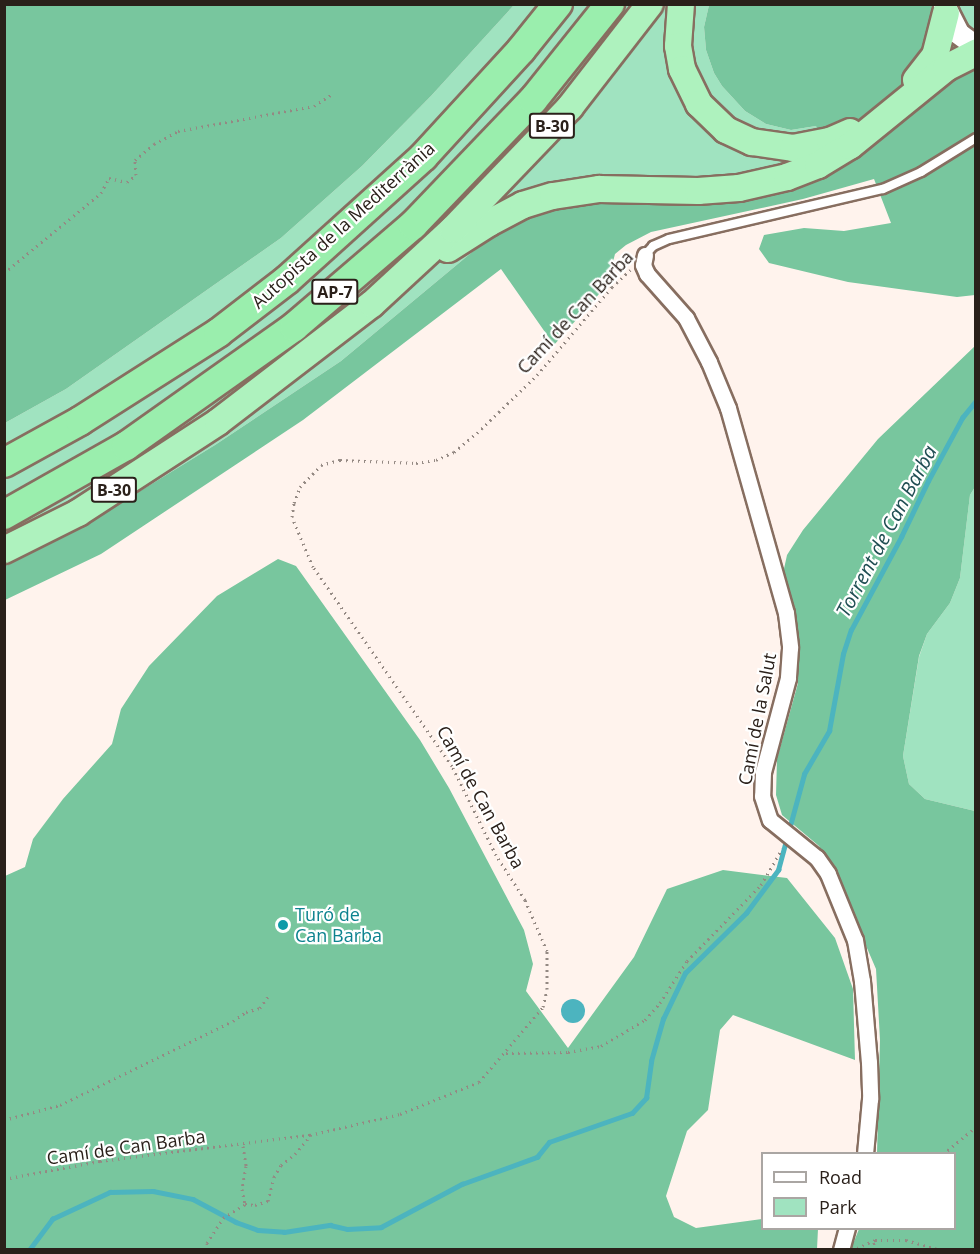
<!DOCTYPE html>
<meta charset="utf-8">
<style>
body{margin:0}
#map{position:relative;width:980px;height:1254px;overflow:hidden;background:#fff3ed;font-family:"Open Sans",sans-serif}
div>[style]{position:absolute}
.green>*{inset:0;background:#a0e3c0}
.forest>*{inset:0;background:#78c69e}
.water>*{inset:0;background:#4cb4bf}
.round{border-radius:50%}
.stream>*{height:4.5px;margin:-2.25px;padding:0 2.25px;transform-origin:2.25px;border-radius:2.25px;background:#4cb4bf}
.path>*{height:3px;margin-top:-1.5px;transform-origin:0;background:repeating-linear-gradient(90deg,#948983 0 1.5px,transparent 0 6px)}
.roads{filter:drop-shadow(2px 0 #876e60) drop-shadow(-2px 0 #876e60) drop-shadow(0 2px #876e60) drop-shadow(0 -2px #876e60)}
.service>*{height:8px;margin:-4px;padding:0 4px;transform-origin:4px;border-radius:4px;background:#fff}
.minor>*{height:15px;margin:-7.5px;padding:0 7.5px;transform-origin:7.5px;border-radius:7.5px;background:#fff}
.secondary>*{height:21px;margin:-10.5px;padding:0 10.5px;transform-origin:10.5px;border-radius:10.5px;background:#fff}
.trunk>*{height:26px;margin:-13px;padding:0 13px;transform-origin:13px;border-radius:13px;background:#aef2be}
.motorway>*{height:28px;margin:-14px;padding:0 14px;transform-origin:14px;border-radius:14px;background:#9aeead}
.dots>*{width:16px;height:16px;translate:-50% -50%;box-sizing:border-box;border:3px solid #fff;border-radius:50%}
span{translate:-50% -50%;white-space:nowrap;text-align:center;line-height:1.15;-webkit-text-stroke:4.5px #fff;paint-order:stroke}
.shield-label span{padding:2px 4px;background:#fff;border:2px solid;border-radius:4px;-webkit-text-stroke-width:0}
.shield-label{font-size:16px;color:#2a201a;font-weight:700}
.street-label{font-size:18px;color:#2a201a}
.culture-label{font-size:18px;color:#0d838f}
.left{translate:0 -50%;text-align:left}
.water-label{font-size:20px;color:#204e53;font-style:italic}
.frame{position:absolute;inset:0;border:6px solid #2a201a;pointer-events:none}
.legend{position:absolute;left:761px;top:1152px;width:195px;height:78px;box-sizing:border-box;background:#fff;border:2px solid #aaa6a3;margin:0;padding:8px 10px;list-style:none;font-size:18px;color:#2a201a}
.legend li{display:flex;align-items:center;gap:12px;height:30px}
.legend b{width:30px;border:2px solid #aaa6a3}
</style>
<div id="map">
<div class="green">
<i style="clip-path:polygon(514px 5px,709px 5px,704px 27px,706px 50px,714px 73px,722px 86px,745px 111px,766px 124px,791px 130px,816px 126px,832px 172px,796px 190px,756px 199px,593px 204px,543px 212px,477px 248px,341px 361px,215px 445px,106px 512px,5px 565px,5px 423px,66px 389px,281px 238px,362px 166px,431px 96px)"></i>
<i style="clip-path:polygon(959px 5px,975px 5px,975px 31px,965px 19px)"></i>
<i style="clip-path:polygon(975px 487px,975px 811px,925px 799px,909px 784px,903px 756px,919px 657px,927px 634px,950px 603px,960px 578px,970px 495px)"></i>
</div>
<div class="forest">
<i style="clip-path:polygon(4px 5px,5px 4px,514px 5px,431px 96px,362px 166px,281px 238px,66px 389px,5px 423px)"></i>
<i style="clip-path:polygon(709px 5px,959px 5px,965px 19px,975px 31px,975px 295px,957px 297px,848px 282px,769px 263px,759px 249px,764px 235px,804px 228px,844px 231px,891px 223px,874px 179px,803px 199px,651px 232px,626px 245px,615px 254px,607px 285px,554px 345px,501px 269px,303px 420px,101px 554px,5px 600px,5px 565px,106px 512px,215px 445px,341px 361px,477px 248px,526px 218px,558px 208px,593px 204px,757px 199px,796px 190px,832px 172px,816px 126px,791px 130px,766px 124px,745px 111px,722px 86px,714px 73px,706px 50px,704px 27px)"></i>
<i style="clip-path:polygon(975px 346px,975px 487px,970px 495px,960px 578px,950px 603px,927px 634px,919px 656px,903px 756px,909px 784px,925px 799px,975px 811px,975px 1249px,851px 1249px,859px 1229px,954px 1228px,954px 1154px,877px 1153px,880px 1040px,876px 969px,842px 890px,819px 846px,782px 815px,776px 795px,777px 759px,798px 683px,794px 620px,782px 578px,787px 555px,803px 530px,878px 439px)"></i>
<i style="clip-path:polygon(278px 559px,296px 566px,420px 740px,449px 788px,524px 930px,533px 964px,526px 991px,568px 1048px,634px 957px,667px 889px,723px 870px,787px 878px,835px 938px,853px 989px,855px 1060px,733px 1015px,720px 1030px,708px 1110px,687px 1131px,666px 1196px,674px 1217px,696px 1228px,762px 1219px,762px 1228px,818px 1229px,817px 1249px,5px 1249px,5px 876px,25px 867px,33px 839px,63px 799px,112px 744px,121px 709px,149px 666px,217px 596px)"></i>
</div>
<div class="water">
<i class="round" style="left:561px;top:999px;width:24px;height:24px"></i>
</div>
<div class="stream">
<i style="left:29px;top:1250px;width:39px;rotate:-53deg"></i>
<i style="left:52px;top:1219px;width:64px;rotate:-25deg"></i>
<i style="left:110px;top:1192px;width:43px;rotate:-1.3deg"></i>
<i style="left:153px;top:1191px;width:41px;rotate:11.3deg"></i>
<i style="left:193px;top:1199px;width:49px;rotate:28.1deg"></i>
<i style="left:236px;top:1222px;width:23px;rotate:20deg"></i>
<i style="left:258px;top:1230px;width:26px;rotate:4deg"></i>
<i style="left:284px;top:1232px;width:47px;rotate:-8.7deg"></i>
<i style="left:330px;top:1225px;width:17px;rotate:13deg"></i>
<i style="left:347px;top:1229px;width:34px;rotate:-3deg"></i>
<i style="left:381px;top:1227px;width:92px;rotate:-28deg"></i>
<i style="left:462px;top:1184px;width:80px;rotate:-19.8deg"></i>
<i style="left:537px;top:1157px;width:19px;rotate:-51deg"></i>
<i style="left:549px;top:1142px;width:88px;rotate:-19.3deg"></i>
<i style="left:632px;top:1113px;width:21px;rotate:-47deg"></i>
<i style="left:646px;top:1098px;width:37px;rotate:-82deg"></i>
<i style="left:651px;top:1061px;width:44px;rotate:-74.1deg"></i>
<i style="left:663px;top:1019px;width:51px;rotate:-64.4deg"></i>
<i style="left:685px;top:973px;width:86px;rotate:-44.5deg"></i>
<i style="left:746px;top:913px;width:54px;rotate:-53.3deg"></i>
<i style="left:778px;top:870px;width:99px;rotate:-74.8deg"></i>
<i style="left:804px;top:774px;width:50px;rotate:-59.8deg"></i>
<i style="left:829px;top:731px;width:78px;rotate:-79.7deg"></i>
<i style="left:843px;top:654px;width:25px;rotate:-72deg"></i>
<i style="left:851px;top:630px;width:106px;rotate:-61.7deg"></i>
<i style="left:901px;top:537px;width:62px;rotate:-64.3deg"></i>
<i style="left:928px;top:481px;width:72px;rotate:-61.6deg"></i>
<i style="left:962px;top:418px;width:22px;rotate:-51deg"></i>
</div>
<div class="path">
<i style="left:4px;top:273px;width:126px;rotate:-39.5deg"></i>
<i style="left:101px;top:193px;width:17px;rotate:-62deg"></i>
<i style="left:109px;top:178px;width:18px;rotate:13deg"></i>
<i style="left:127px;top:182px;width:11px;rotate:-38deg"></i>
<i style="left:136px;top:175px;width:15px;rotate:-94deg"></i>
<i style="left:135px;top:160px;width:25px;rotate:-40deg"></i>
<i style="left:154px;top:144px;width:27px;rotate:-28deg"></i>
<i style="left:178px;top:131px;width:138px;rotate:-10.4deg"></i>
<i style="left:314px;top:106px;width:20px;rotate:-33deg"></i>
<i style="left:506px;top:1053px;width:62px;rotate:-0.9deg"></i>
<i style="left:568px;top:1052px;width:34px;rotate:-10deg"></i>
<i style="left:601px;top:1046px;width:51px;rotate:-30.6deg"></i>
<i style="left:645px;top:1020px;width:23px;rotate:-49deg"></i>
<i style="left:660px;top:1003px;width:50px;rotate:-57.3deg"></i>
<i style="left:687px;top:961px;width:106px;rotate:-45.8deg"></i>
<i style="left:761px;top:885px;width:42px;rotate:-59.7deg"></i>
<i style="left:4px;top:1120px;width:58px;rotate:-15deg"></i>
<i style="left:60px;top:1105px;width:192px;rotate:-25.9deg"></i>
<i style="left:233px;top:1021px;width:16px;rotate:-35deg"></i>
<i style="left:246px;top:1012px;width:15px;rotate:-16deg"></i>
<i style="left:260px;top:1008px;width:16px;rotate:-55deg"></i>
<i style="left:243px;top:1146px;width:20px;rotate:81deg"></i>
<i style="left:246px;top:1166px;width:23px;rotate:100deg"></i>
<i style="left:242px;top:1189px;width:15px;rotate:79deg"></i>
<i style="left:245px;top:1204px;width:10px;rotate:6deg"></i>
<i style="left:255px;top:1205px;width:14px;rotate:-17deg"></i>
<i style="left:268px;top:1201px;width:25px;rotate:-76deg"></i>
<i style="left:274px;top:1177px;width:14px;rotate:-60deg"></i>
<i style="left:281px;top:1165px;width:18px;rotate:-38deg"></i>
<i style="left:295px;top:1154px;width:23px;rotate:-50deg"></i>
<i style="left:943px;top:1154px;width:43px;rotate:-39.3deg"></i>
<i style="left:4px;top:1179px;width:98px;rotate:-10.6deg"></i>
<i style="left:100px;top:1161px;width:212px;rotate:-7.1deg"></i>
<i style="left:310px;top:1135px;width:92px;rotate:-13.1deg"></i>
<i style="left:400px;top:1114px;width:85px;rotate:-22.1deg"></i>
<i style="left:479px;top:1082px;width:99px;rotate:-49.5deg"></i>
<i style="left:543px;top:1007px;width:18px;rotate:-77deg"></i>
<i style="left:547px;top:989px;width:38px;rotate:-90deg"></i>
<i style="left:547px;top:951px;width:56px;rotate:-113.3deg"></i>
<i style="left:525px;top:900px;width:54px;rotate:-122.8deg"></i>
<i style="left:496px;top:855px;width:99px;rotate:-116.3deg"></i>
<i style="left:452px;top:766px;width:243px;rotate:-124.9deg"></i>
<i style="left:313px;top:567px;width:54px;rotate:-112.8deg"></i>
<i style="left:292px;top:517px;width:14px;rotate:-82deg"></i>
<i style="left:294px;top:503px;width:17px;rotate:-69deg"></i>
<i style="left:300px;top:487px;width:30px;rotate:-46deg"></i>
<i style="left:321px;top:465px;width:20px;rotate:-15deg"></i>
<i style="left:340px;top:460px;width:76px;rotate:2.3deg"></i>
<i style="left:416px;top:463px;width:20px;rotate:-9deg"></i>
<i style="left:436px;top:460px;width:20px;rotate:-24deg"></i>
<i style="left:454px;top:452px;width:30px;rotate:-40deg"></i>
<i style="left:477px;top:433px;width:83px;rotate:-44deg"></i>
<i style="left:537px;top:375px;width:116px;rotate:-49.6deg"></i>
<i style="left:612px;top:287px;width:25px;rotate:-43deg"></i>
<i style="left:857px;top:1248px;width:20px;rotate:-24deg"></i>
<i style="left:875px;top:1240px;width:31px"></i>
<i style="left:906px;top:1240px;width:35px;rotate:16deg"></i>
<i style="left:208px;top:1250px;width:7px;rotate:-98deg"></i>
<i style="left:207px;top:1243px;width:30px;rotate:-57deg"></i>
<i style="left:223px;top:1218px;width:26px;rotate:-32deg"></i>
<i style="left:872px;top:1250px;width:10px;rotate:-73deg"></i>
</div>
<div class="roads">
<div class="service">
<i style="left:645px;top:255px;width:12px;rotate:-48deg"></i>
<i style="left:653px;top:246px;width:17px;rotate:-24deg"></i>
<i style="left:669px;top:239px;width:220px;rotate:-13.2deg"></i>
<i style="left:883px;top:189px;width:42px;rotate:-24.1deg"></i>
<i style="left:921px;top:172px;width:65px;rotate:-31.7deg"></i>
</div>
<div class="minor">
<i style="left:645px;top:255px;width:10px;rotate:101deg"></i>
<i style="left:643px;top:265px;width:10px;rotate:66deg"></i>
<i style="left:647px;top:274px;width:59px;rotate:48.4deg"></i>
<i style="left:686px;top:318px;width:50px;rotate:62.4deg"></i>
<i style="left:709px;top:362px;width:50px;rotate:67.6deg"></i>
<i style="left:728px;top:408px;width:213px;rotate:74.2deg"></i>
<i style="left:786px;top:613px;width:35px;rotate:83deg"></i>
<i style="left:790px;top:648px;width:30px;rotate:94deg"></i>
<i style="left:788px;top:678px;width:97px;rotate:104.9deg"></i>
<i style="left:763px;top:772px;width:24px;rotate:92deg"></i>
<i style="left:762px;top:796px;width:25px;rotate:72deg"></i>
<i style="left:770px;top:820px;width:60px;rotate:39deg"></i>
<i style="left:817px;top:858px;width:19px;rotate:55deg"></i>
<i style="left:828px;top:874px;width:71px;rotate:67.8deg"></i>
<i style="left:855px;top:940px;width:42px;rotate:80.3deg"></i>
<i style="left:862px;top:981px;width:81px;rotate:85.1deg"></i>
<i style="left:869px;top:1062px;width:37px;rotate:88deg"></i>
<i style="left:870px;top:1099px;width:55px;rotate:95.2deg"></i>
<i style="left:841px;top:1250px;width:23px;rotate:-75deg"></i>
</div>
<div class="secondary">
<i style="left:944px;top:5px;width:31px;rotate:63deg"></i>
<i style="left:958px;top:33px;width:22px;rotate:36deg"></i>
</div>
<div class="trunk">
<i style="left:681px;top:4px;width:42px;rotate:94.1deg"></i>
<i style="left:678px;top:46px;width:23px;rotate:80deg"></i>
<i style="left:682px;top:69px;width:39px;rotate:64deg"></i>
<i style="left:699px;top:104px;width:37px;rotate:44deg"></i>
<i style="left:726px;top:130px;width:29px;rotate:25deg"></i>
<i style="left:752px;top:142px;width:41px;rotate:8.3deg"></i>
<i style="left:793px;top:148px;width:38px;rotate:-11deg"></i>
<i style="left:830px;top:141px;width:22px;rotate:-24deg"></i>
<i style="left:916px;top:80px;width:31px;rotate:-52deg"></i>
<i style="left:935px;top:56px;width:44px;rotate:-75.7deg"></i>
<i style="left:448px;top:249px;width:49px;rotate:-32.4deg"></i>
<i style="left:489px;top:223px;width:38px;rotate:-28deg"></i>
<i style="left:523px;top:205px;width:31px;rotate:-17deg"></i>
<i style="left:553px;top:196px;width:47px;rotate:-8.7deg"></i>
<i style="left:599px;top:189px;width:99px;rotate:1.2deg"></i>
<i style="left:698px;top:191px;width:41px;rotate:-4.2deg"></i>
<i style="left:739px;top:188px;width:49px;rotate:-12.9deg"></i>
<i style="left:787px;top:177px;width:33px;rotate:-21deg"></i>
<i style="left:818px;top:165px;width:37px;rotate:-31deg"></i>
<i style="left:850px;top:146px;width:124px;rotate:-39.1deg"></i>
<i style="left:946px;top:68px;width:34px;rotate:-27deg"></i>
<i style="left:4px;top:550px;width:83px;rotate:-26.6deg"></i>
<i style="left:78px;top:513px;width:167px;rotate:-33deg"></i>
<i style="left:218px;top:422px;width:194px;rotate:-37.5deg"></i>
<i style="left:372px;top:304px;width:110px;rotate:-42.8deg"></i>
<i style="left:453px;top:229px;width:169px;rotate:-46.2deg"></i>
<i style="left:570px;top:107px;width:130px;rotate:-52.2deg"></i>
</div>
<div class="motorway">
<i style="left:4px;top:463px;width:87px;rotate:-28.9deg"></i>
<i style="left:80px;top:421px;width:164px;rotate:-32.5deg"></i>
<i style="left:218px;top:333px;width:88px;rotate:-37.6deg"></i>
<i style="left:288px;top:279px;width:182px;rotate:-42.1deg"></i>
<i style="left:423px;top:157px;width:145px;rotate:-47.5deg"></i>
<i style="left:521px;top:50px;width:59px;rotate:-51.2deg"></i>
<i style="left:4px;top:515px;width:140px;rotate:-29.5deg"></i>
<i style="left:126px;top:446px;width:206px;rotate:-35.3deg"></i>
<i style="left:294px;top:327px;width:157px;rotate:-40.6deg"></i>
<i style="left:413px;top:225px;width:173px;rotate:-46.2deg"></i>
<i style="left:533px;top:100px;width:123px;rotate:-51.3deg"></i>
</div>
</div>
<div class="dots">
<i style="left:283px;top:925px;background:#0f9aa8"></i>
</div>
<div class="shield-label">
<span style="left:552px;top:126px">B-30</span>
<span style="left:335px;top:292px">AP-7</span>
<span style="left:114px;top:490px">B-30</span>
</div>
<div class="street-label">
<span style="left:343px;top:225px;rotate:-42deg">Autopista de la Mediterrània</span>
<span style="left:575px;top:312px;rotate:-47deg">Camí de Can Barba</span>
<span style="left:757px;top:719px;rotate:-79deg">Camí de la Salut</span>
<span style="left:481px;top:797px;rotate:61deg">Camí de Can Barba</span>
<span style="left:126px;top:1147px;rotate:-8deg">Camí de Can Barba</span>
</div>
<div class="culture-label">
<span class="left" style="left:295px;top:925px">Turó de<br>Can Barba</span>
</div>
<div class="water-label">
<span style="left:886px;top:531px;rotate:-62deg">Torrent de Can Barba</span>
</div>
<div class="frame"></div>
<ul class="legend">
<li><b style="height:8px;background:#fff"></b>Road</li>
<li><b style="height:16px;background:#a0e3c0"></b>Park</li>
</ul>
</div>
